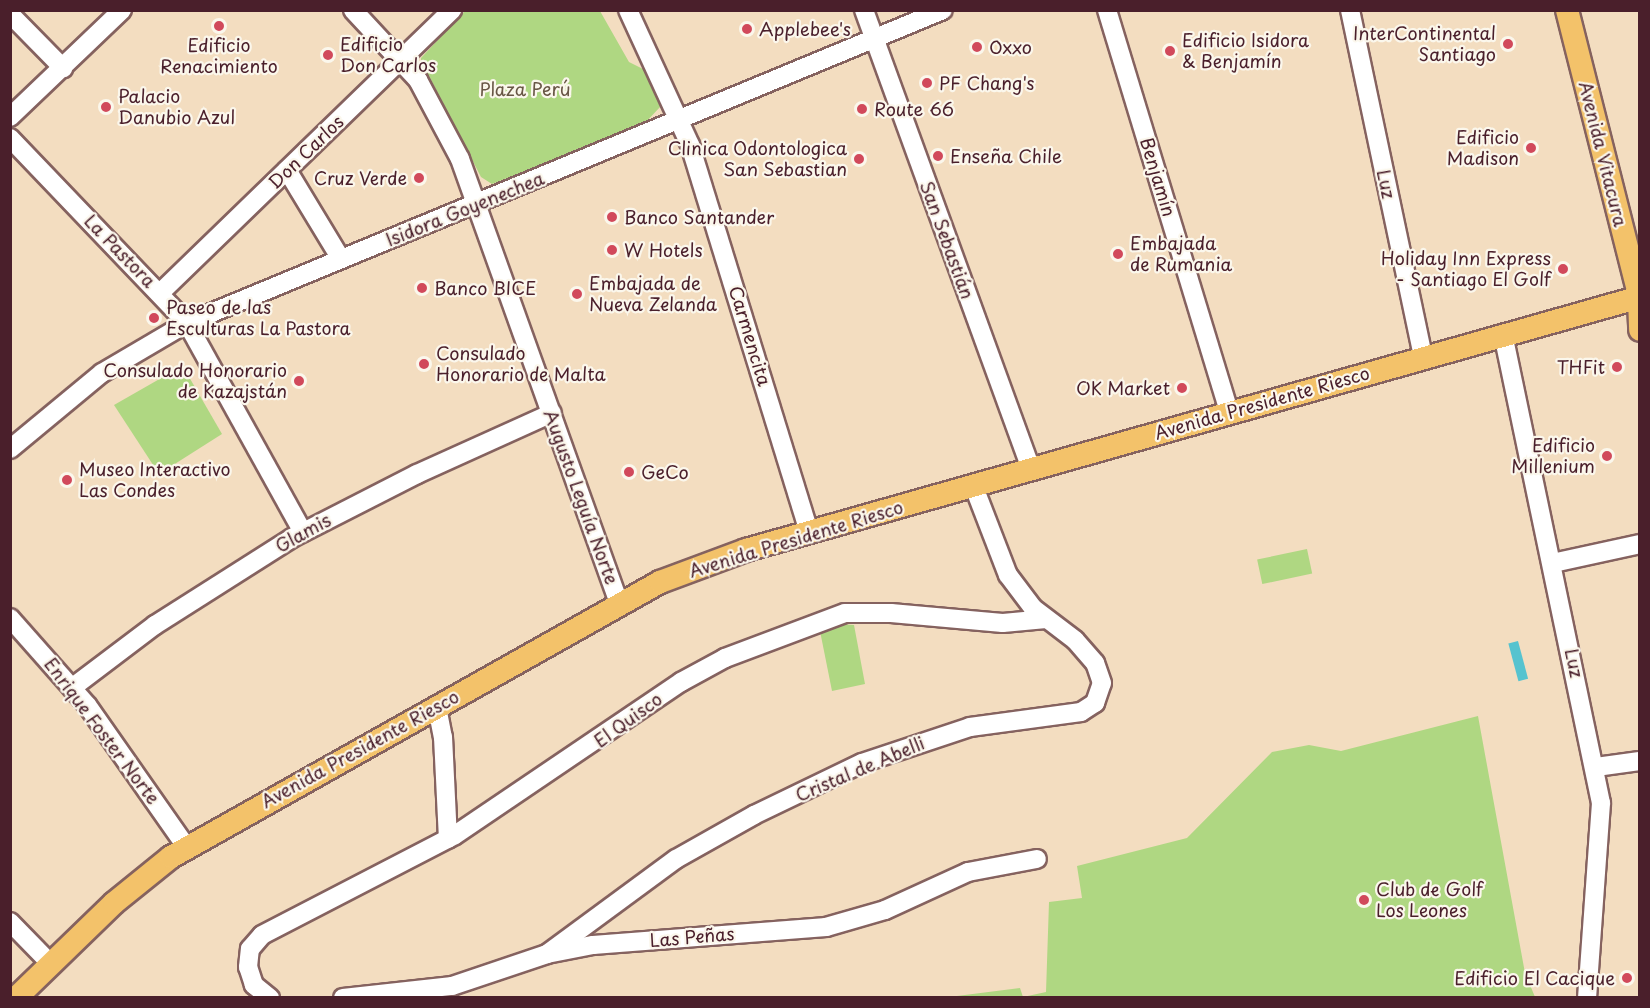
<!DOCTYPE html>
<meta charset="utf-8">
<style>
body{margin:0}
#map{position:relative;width:1650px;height:1008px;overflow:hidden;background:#f3ddc0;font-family:"Playpen Sans",sans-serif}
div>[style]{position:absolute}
.green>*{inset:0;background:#afd782;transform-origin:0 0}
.water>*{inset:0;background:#56c3cf;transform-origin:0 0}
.roads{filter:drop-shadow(2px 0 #85625f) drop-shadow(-2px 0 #85625f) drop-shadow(0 2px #85625f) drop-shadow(0 -2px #85625f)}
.minor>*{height:18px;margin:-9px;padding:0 9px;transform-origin:9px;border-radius:9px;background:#fff}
.major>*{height:22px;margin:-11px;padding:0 11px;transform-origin:11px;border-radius:11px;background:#f3c26a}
.dots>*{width:16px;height:16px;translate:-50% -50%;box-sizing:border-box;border:3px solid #fbf7ec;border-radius:50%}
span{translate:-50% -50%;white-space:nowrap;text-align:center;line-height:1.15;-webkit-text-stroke:4.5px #fbf7ec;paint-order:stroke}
.poi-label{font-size:18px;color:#4a1f2b}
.left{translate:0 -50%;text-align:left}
.right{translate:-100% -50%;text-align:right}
.park-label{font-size:18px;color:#685645}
.street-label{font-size:18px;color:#4a1f2b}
.frame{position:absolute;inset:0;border:12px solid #4a1f2b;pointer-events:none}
</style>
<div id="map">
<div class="green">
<i style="clip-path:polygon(465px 11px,600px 11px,629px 62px,645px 70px,661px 106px,644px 124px,492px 184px,481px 177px,430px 78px,421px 68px,421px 58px)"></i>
<i style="clip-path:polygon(177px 369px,185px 370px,222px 434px,159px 474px,114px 405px)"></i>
<i style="left:1307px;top:549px;width:25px;height:51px;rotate:78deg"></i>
<i style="clip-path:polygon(838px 624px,854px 625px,865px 684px,832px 691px,820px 631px)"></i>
<i style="clip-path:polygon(1478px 716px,1525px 973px,1535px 997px,949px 997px,1020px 988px,1023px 997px,1046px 992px,1049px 902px,1082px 898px,1077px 866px,1187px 838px,1272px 752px,1309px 745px,1341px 751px)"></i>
</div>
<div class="water">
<i style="left:1518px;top:641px;width:39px;height:10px;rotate:75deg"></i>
</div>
<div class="roads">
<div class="minor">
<i style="left:353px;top:10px;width:96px;rotate:47.1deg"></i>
<i style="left:418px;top:80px;width:89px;rotate:62deg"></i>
<i style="left:460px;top:159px;width:472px;rotate:70.3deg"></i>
<i style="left:628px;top:10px;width:149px;rotate:65.3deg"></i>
<i style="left:690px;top:145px;width:404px;rotate:72.9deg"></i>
<i style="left:864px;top:10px;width:489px;rotate:70deg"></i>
<i style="left:1107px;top:10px;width:420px;rotate:73.1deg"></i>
<i style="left:1350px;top:10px;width:355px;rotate:78.1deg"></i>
<i style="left:10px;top:14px;width:76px;rotate:45.5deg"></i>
<i style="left:10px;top:117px;width:155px;rotate:-43.7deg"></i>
<i style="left:10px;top:138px;width:256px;rotate:46.3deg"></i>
<i style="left:187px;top:323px;width:239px;rotate:61deg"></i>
<i style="left:287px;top:170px;width:104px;rotate:58.8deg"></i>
<i style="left:160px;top:293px;width:407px;rotate:-44.1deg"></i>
<i style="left:1503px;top:334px;width:479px;rotate:78.2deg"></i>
<i style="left:1601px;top:803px;width:196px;rotate:94.1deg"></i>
<i style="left:10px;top:449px;width:119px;rotate:-39.6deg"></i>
<i style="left:102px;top:373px;width:99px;rotate:-30.5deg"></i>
<i style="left:187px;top:323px;width:818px;rotate:-22.49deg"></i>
<i style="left:1553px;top:563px;width:89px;rotate:-12.3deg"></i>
<i style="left:10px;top:618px;width:116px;rotate:48.5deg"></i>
<i style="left:87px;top:705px;width:174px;rotate:55deg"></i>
<i style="left:73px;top:687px;width:103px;rotate:-37.1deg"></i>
<i style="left:155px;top:625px;width:162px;rotate:-32.4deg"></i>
<i style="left:292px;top:538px;width:140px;rotate:-27.1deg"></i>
<i style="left:417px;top:474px;width:148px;rotate:-24.3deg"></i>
<i style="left:437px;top:707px;width:31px;rotate:79deg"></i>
<i style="left:443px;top:737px;width:102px;rotate:87.2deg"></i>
<i style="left:1596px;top:767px;width:44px;rotate:-7.8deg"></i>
<i style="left:10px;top:922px;width:59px;rotate:45.7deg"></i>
<i style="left:547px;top:954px;width:160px;rotate:-36.4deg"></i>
<i style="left:676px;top:859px;width:90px;rotate:-29.4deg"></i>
<i style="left:754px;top:815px;width:120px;rotate:-25.7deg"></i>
<i style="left:862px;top:763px;width:114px;rotate:-18.4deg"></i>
<i style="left:970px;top:727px;width:112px;rotate:-7.7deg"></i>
<i style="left:1081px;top:712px;width:17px;rotate:-33deg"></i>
<i style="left:1095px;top:703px;width:21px;rotate:-71deg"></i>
<i style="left:1102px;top:683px;width:21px;rotate:-109deg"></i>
<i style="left:1095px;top:663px;width:30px;rotate:-131deg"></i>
<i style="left:1075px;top:640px;width:53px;rotate:-142.7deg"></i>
<i style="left:1033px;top:608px;width:41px;rotate:-127.1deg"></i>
<i style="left:1008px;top:575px;width:94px;rotate:-111.1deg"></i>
<i style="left:270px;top:998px;width:21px;rotate:-141deg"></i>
<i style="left:254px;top:985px;width:19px;rotate:-108deg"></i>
<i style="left:248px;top:967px;width:18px;rotate:-84deg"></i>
<i style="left:250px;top:949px;width:18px;rotate:-49deg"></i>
<i style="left:262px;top:935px;width:217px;rotate:-27.4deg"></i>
<i style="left:455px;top:835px;width:273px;rotate:-34.1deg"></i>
<i style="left:681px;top:682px;width:50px;rotate:-28.6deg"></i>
<i style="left:725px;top:658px;width:128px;rotate:-20.6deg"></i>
<i style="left:845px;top:613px;width:46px"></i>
<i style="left:891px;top:613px;width:112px;rotate:5.1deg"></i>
<i style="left:1003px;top:623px;width:43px;rotate:-5.3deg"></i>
<i style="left:343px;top:998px;width:110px;rotate:-6.3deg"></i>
<i style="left:452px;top:986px;width:100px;rotate:-18.6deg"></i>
<i style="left:547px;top:954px;width:47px;rotate:-11.1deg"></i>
<i style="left:593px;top:945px;width:234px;rotate:-4.4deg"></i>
<i style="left:826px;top:927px;width:61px;rotate:-16.1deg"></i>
<i style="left:885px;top:910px;width:91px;rotate:-24.6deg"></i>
<i style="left:968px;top:872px;width:70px;rotate:-10.7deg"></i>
</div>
<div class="major">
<i style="left:1567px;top:10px;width:297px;rotate:75.8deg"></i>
<i style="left:1639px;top:297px;width:33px;rotate:88deg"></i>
<i style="left:16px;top:998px;width:136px;rotate:-44.1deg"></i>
<i style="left:114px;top:903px;width:73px;rotate:-38.9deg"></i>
<i style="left:171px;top:857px;width:561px;rotate:-29.35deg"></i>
<i style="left:660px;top:582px;width:92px;rotate:-20.4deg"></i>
<i style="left:746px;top:550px;width:929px;rotate:-15.8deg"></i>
</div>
</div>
<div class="dots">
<i style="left:219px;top:26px;background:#d1495b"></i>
<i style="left:747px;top:29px;background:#d1495b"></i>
<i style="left:1508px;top:44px;background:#d1495b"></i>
<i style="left:977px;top:47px;background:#d1495b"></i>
<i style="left:1170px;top:51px;background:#d1495b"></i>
<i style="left:328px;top:55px;background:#d1495b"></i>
<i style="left:927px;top:83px;background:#d1495b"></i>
<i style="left:106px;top:107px;background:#d1495b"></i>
<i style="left:862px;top:109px;background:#d1495b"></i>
<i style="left:1531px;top:148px;background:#d1495b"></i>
<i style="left:938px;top:156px;background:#d1495b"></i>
<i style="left:859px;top:159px;background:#d1495b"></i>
<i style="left:419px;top:178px;background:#d1495b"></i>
<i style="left:612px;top:217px;background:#d1495b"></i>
<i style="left:612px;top:250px;background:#d1495b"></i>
<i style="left:1118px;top:254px;background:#d1495b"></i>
<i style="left:1563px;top:269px;background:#d1495b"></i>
<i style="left:422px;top:288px;background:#d1495b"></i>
<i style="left:577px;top:294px;background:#d1495b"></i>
<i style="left:154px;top:318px;background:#d1495b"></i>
<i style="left:424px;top:364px;background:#d1495b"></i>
<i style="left:1617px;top:367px;background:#d1495b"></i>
<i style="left:299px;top:381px;background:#d1495b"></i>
<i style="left:1182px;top:388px;background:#d1495b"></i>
<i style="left:1607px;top:456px;background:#d1495b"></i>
<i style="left:629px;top:472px;background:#d1495b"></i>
<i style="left:67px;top:480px;background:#d1495b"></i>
<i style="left:1364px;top:900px;background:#d1495b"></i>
<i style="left:1627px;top:978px;background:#d1495b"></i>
</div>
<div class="poi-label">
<span class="left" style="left:759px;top:29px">Applebee's</span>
<span class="right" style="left:1496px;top:44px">InterContinental<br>Santiago</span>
<span class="left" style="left:1182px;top:51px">Edificio Isidora<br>&amp; Benjamín</span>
<span class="left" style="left:340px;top:55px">Edificio<br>Don Carlos</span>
<span style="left:219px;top:56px">Edificio<br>Renacimiento</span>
<span class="left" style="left:989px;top:47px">Oxxo</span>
<span class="left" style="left:939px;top:83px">PF Chang's</span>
<span class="left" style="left:118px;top:107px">Palacio<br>Danubio Azul</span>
<span class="left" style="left:874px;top:109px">Route 66</span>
<span class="right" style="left:1519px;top:148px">Edificio<br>Madison</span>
<span class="right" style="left:847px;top:159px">Clinica Odontologica<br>San Sebastian</span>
<span class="left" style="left:950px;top:156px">Enseña Chile</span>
<span class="right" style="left:407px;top:178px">Cruz Verde</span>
<span class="left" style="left:624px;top:217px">Banco Santander</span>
<span class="left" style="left:1130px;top:254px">Embajada<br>de Rumania</span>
<span class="left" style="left:624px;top:250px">W Hotels</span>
<span class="right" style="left:1551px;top:269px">Holiday Inn Express<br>- Santiago El Golf</span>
<span class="left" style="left:589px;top:294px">Embajada de<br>Nueva Zelanda</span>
<span class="left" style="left:434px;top:288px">Banco BICE</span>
<span class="left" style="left:166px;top:318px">Paseo de las<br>Esculturas La Pastora</span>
<span class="left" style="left:436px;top:364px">Consulado<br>Honorario de Malta</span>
<span class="right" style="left:1605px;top:367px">THFit</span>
<span class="right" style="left:287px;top:381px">Consulado Honorario<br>de Kazajstán</span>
<span class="right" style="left:1170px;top:388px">OK Market</span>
<span class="right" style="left:1595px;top:456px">Edificio<br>Millenium</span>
<span class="left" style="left:79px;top:480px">Museo Interactivo<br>Las Condes</span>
<span class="left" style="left:641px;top:472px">GeCo</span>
<span class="left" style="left:1376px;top:900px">Club de Golf<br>Los Leones</span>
<span class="right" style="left:1615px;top:978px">Edificio El Cacique</span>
</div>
<div class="park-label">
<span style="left:525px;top:89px">Plaza Perú</span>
</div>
<div class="street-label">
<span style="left:306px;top:152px;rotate:-44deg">Don Carlos</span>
<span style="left:1603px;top:154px;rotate:76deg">Avenida Vitacura</span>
<span style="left:1158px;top:177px;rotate:73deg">Benjamín</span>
<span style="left:1386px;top:184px;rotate:78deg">Luz</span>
<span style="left:465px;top:209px;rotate:-22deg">Isidora Goyenechea</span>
<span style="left:947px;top:240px;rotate:70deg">San Sebastián</span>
<span style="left:120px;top:251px;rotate:46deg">La Pastora</span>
<span style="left:750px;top:336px;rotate:73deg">Carmencita</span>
<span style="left:1262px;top:403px;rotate:-16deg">Avenida Presidente Riesco</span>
<span style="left:581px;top:497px;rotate:70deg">Augusto Leguía Norte</span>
<span style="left:303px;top:533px;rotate:-29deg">Glamis</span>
<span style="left:796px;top:539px;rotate:-17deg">Avenida Presidente Riesco</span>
<span style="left:1574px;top:663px;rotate:78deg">Luz</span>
<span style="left:628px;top:720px;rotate:-36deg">El Quisco</span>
<span style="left:102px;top:731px;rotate:53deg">Enrique Foster Norte</span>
<span style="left:360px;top:749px;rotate:-29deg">Avenida Presidente Riesco</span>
<span style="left:860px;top:769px;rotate:-23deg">Cristal de Abelli</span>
<span style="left:692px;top:937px;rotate:-5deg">Las Peñas</span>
</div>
<div class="frame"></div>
</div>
